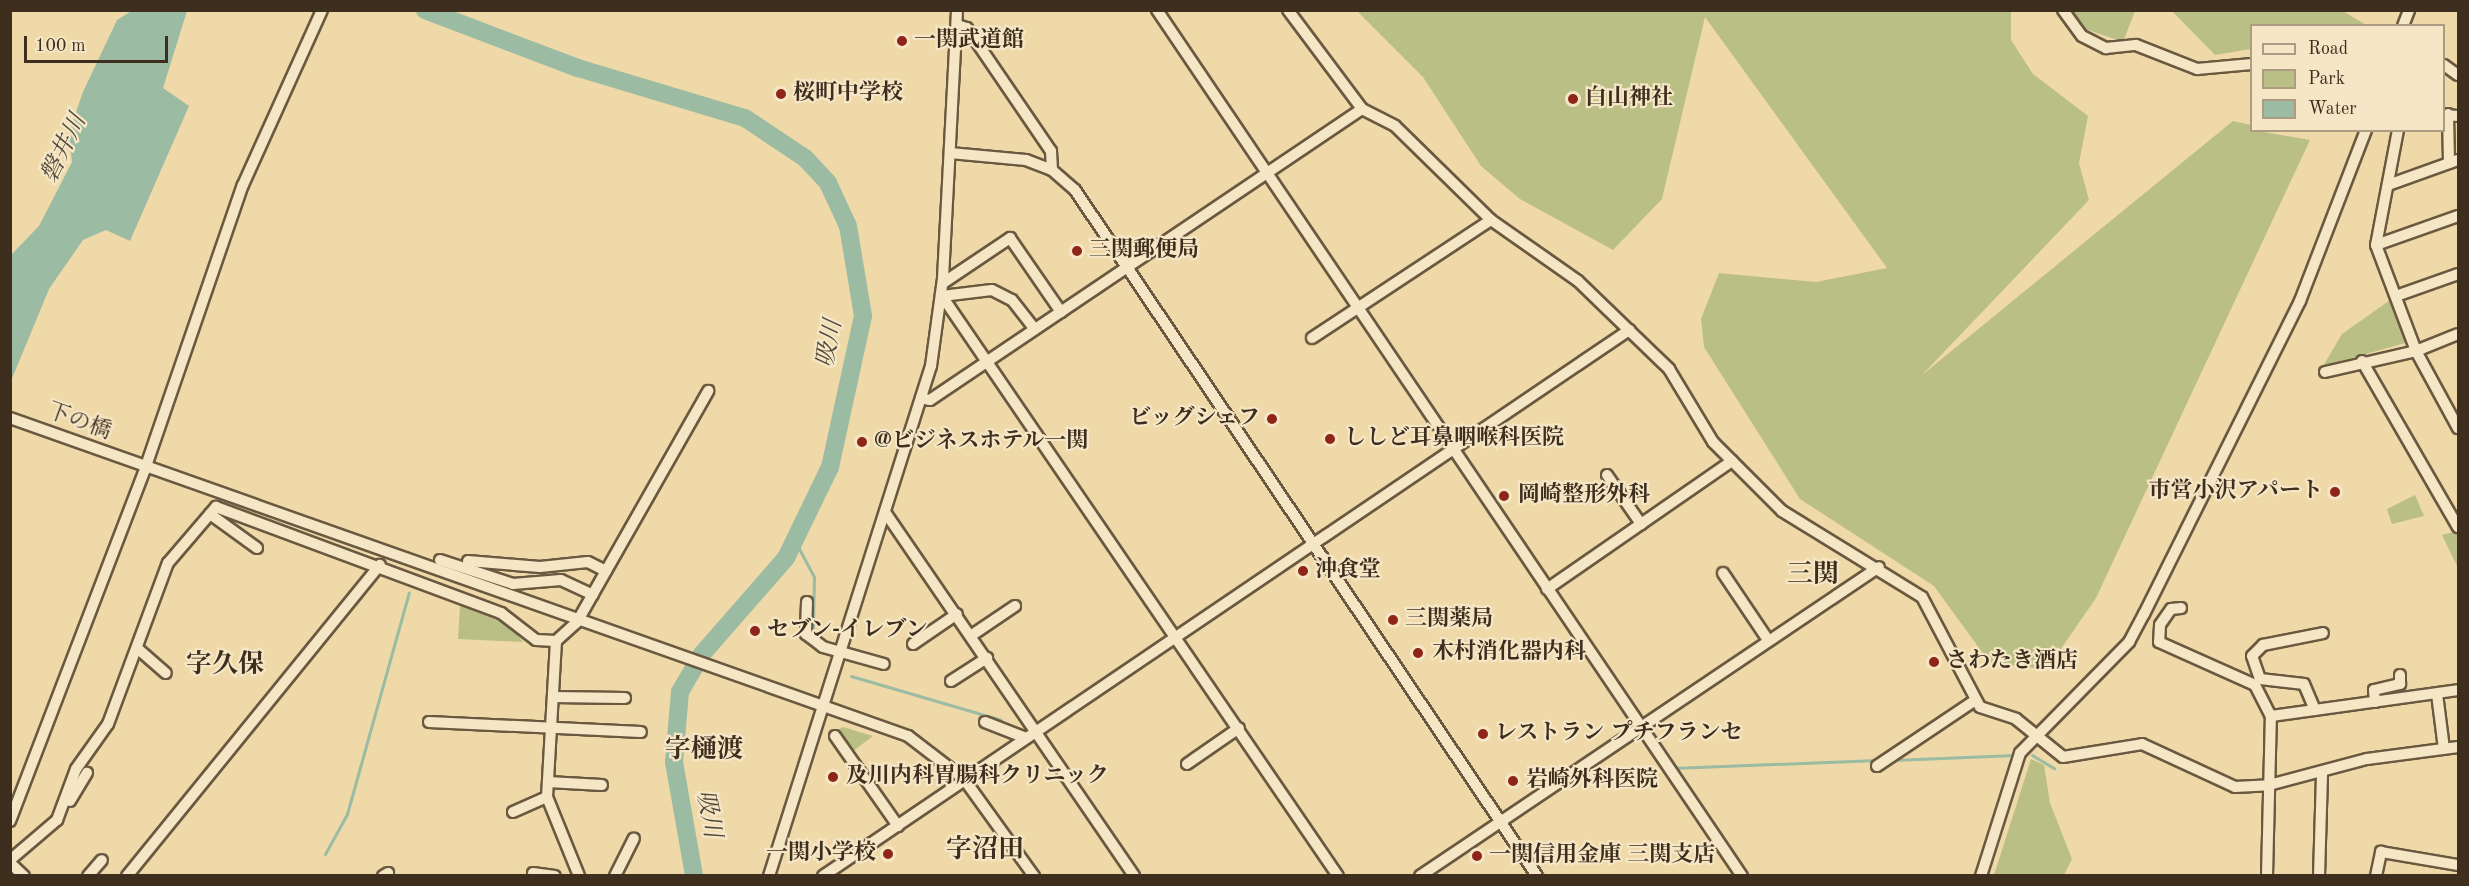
<!DOCTYPE html>
<meta charset="utf-8">
<style>
body{margin:0}
#map{position:relative;width:2469px;height:886px;overflow:hidden;background:#efd9a8;font-family:"Old Standard TT","Noto Serif JP",serif}
div>[style]{position:absolute}
.green>*{inset:0;background:#babf86}
.water>*{inset:0;background:#9bbba3}
.stream>*{height:3px;margin:-1.5px;padding:0 1.5px;transform-origin:1.5px;border-radius:1.5px;background:#9bbba3}
.river>*{height:18px;margin:-9px;padding:0 9px;transform-origin:9px;border-radius:9px;background:#9bbba3}
.roads{filter:drop-shadow(2px 0 #6a5940) drop-shadow(-2px 0 #6a5940) drop-shadow(0 2px #6a5940) drop-shadow(0 -2px #6a5940)}
.minor>*{height:10px;margin:-5px;padding:0 5px;transform-origin:5px;border-radius:5px;background:#f5e6c6}
.dots>*{width:16px;height:16px;translate:-50% -50%;box-sizing:border-box;border:3px solid #f5e6c6;border-radius:50%}
span{translate:-50% -50%;white-space:nowrap;text-align:center;line-height:1.15;-webkit-text-stroke:4.5px #f5e6c6;paint-order:stroke}
.poi-label{font-size:22px;color:#3e2e1e;font-weight:700}
.left{translate:0 -50%;text-align:left}
.right{translate:-100% -50%;text-align:right}
.street-label{font-size:22px;color:#3e2e1e}
.water-label{font-size:24px;color:#514a39;font-style:italic}
.quarter-label{font-size:26px;color:#3e2e1e;font-weight:700}
.frame{position:absolute;inset:0;border:12px solid #3e2e1e;pointer-events:none}
.legend{position:absolute;left:2250px;top:24px;width:195px;height:108px;box-sizing:border-box;background:#f5e6c6;border:2px solid #ac9c83;margin:0;padding:8px 10px;list-style:none;font-size:18px;color:#3e2e1e}
.legend li{display:flex;align-items:center;gap:12px;height:30px}
.legend b{width:30px;border:2px solid #ac9c83}
.scale{position:absolute;left:24px;top:36px;width:144px;height:27px;box-sizing:border-box;border:3px solid #3e2e1e;border-top:0;padding-left:8px;font-size:18px;line-height:21px;white-space:nowrap;color:#3e2e1e;-webkit-text-stroke:4px #f5e6c6;paint-order:stroke}
</style>
<div id="map">
<div class="green">
<i style="clip-path:polygon(1357px 11px,2011px 11px,2011px 40px,2033px 74px,2088px 116px,2079px 163px,2089px 200px,1922px 375px,2233px 121px,2251px 125px,2252px 130px,2310px 140px,2096px 598px,2047px 669px,1990px 663px,1934px 586px,1800px 499px,1704px 347px,1701px 319px,1719px 273px,1816px 282px,1887px 268px,1705px 17px,1662px 199px,1613px 250px,1520px 199px,1481px 166px,1423px 77px)"></i>
<i style="clip-path:polygon(2070px 11px,2135px 11px,2123px 42px,2077px 26px)"></i>
<i style="clip-path:polygon(2172px 11px,2343px 11px,2366px 25px,2252px 26px,2251px 49px,2215px 55px)"></i>
<i style="clip-path:polygon(2393px 298px,2409px 342px,2323px 366px,2342px 334px)"></i>
<i style="clip-path:polygon(2415px 495px,2424px 516px,2392px 524px,2387px 509px)"></i>
<i style="clip-path:polygon(2458px 531px,2458px 568px,2442px 535px)"></i>
<i style="clip-path:polygon(460px 606px,504px 619px,523px 642px,458px 639px)"></i>
<i style="clip-path:polygon(843px 727px,873px 736px,852px 752px,834px 732px)"></i>
<i style="clip-path:polygon(2031px 759px,2044px 765px,2050px 803px,2072px 859px,2064px 875px,1994px 875px)"></i>
</div>
<div class="water">
<i style="clip-path:polygon(133px 10px,187px 11px,163px 88px,189px 106px,130px 241px,106px 230px,83px 240px,49px 289px,11px 381px,11px 255px,39px 226px,72px 162px,69px 132px,83px 92px,117px 20px)"></i>
</div>
<div class="stream">
<i style="left:1164px;top:10px;width:133px;rotate:56.1deg"></i>
<i style="left:438px;top:15px;width:6px;rotate:-51deg"></i>
<i style="left:796px;top:543px;width:38px;rotate:62deg"></i>
<i style="left:814px;top:577px;width:53px;rotate:91.1deg"></i>
<i style="left:813px;top:630px;width:12px;rotate:48deg"></i>
<i style="left:851px;top:676px;width:156px;rotate:16.3deg"></i>
<i style="left:2032px;top:755px;width:26px;rotate:31deg"></i>
<i style="left:1893px;top:760px;width:122px;rotate:-2.3deg"></i>
<i style="left:1672px;top:768px;width:206px;rotate:-2.2deg"></i>
<i style="left:325px;top:854px;width:46px;rotate:-61.2deg"></i>
<i style="left:347px;top:814px;width:230px;rotate:-74.4deg"></i>
</div>
<div class="river">
<i style="left:425px;top:10px;width:164px;rotate:20.8deg"></i>
<i style="left:578px;top:68px;width:174px;rotate:16.7deg"></i>
<i style="left:745px;top:118px;width:72px;rotate:33.7deg"></i>
<i style="left:805px;top:158px;width:34px;rotate:47deg"></i>
<i style="left:828px;top:183px;width:47px;rotate:65.1deg"></i>
<i style="left:848px;top:226px;width:91px;rotate:80.5deg"></i>
<i style="left:863px;top:316px;width:155px;rotate:102.3deg"></i>
<i style="left:830px;top:467px;width:101px;rotate:115.8deg"></i>
<i style="left:786px;top:558px;width:128px;rotate:131.2deg"></i>
<i style="left:702px;top:654px;width:44px;rotate:120.1deg"></i>
<i style="left:680px;top:692px;width:70px;rotate:94.9deg"></i>
<i style="left:674px;top:762px;width:116px;rotate:80deg"></i>
</div>
<div class="roads">
<div class="minor">
<i style="left:1157px;top:10px;width:1045px;rotate:55.96deg"></i>
<i style="left:1288px;top:10px;width:124px;rotate:53.2deg"></i>
<i style="left:1362px;top:109px;width:37px;rotate:27deg"></i>
<i style="left:1395px;top:126px;width:134px;rotate:44.4deg"></i>
<i style="left:1491px;top:220px;width:106px;rotate:35deg"></i>
<i style="left:1578px;top:281px;width:127px;rotate:44deg"></i>
<i style="left:1669px;top:369px;width:85px;rotate:58.9deg"></i>
<i style="left:1713px;top:442px;width:98px;rotate:45deg"></i>
<i style="left:1782px;top:511px;width:164px;rotate:31.6deg"></i>
<i style="left:1922px;top:597px;width:124px;rotate:62.2deg"></i>
<i style="left:1980px;top:707px;width:38px;rotate:18deg"></i>
<i style="left:2016px;top:719px;width:60px;rotate:39deg"></i>
<i style="left:2063px;top:757px;width:80px;rotate:-9.3deg"></i>
<i style="left:2142px;top:744px;width:102px;rotate:24.8deg"></i>
<i style="left:2235px;top:787px;width:34px;rotate:-3deg"></i>
<i style="left:2269px;top:785px;width:101px;rotate:-14.9deg"></i>
<i style="left:2367px;top:759px;width:92px;rotate:-7.5deg"></i>
<i style="left:2063px;top:10px;width:32px;rotate:54deg"></i>
<i style="left:2082px;top:36px;width:27px;rotate:27deg"></i>
<i style="left:2106px;top:48px;width:30px;rotate:-6deg"></i>
<i style="left:2136px;top:45px;width:66px;rotate:21.5deg"></i>
<i style="left:2197px;top:69px;width:55px;rotate:-5.2deg"></i>
<i style="left:957px;top:25px;width:10px;rotate:17deg"></i>
<i style="left:967px;top:28px;width:149px;rotate:55.7deg"></i>
<i style="left:1051px;top:151px;width:19px;rotate:87deg"></i>
<i style="left:2403px;top:26px;width:17px;rotate:-69deg"></i>
<i style="left:2444px;top:65px;width:17px;rotate:36deg"></i>
<i style="left:2448px;top:114px;width:49px;rotate:88.8deg"></i>
<i style="left:2444px;top:115px;width:14px;rotate:4deg"></i>
<i style="left:2398px;top:130px;width:117px;rotate:100.8deg"></i>
<i style="left:2376px;top:245px;width:113px;rotate:69.3deg"></i>
<i style="left:2416px;top:351px;width:88px;rotate:61.4deg"></i>
<i style="left:950px;top:153px;width:76px;rotate:5.3deg"></i>
<i style="left:1026px;top:160px;width:28px;rotate:21deg"></i>
<i style="left:1052px;top:170px;width:30px;rotate:41deg"></i>
<i style="left:1075px;top:190px;width:827px;rotate:56.04deg"></i>
<i style="left:2388px;top:185px;width:74px;rotate:-19.7deg"></i>
<i style="left:2376px;top:245px;width:87px;rotate:-19.5deg"></i>
<i style="left:943px;top:283px;width:81px;rotate:-33.9deg"></i>
<i style="left:1010px;top:238px;width:90px;rotate:55.4deg"></i>
<i style="left:942px;top:296px;width:702px;rotate:55.68deg"></i>
<i style="left:942px;top:296px;width:50px;rotate:-6.8deg"></i>
<i style="left:992px;top:290px;width:22px;rotate:27deg"></i>
<i style="left:1012px;top:300px;width:37px;rotate:52deg"></i>
<i style="left:2396px;top:296px;width:66px;rotate:-19.5deg"></i>
<i style="left:1312px;top:338px;width:214px;rotate:-33.4deg"></i>
<i style="left:2362px;top:361px;width:192px;rotate:60deg"></i>
<i style="left:2325px;top:372px;width:93px;rotate:-13deg"></i>
<i style="left:2416px;top:351px;width:45px;rotate:-22deg"></i>
<i style="left:921px;top:398px;width:9px;rotate:13deg"></i>
<i style="left:930px;top:400px;width:521px;rotate:-33.96deg"></i>
<i style="left:10px;top:418px;width:953px;rotate:19.5deg"></i>
<i style="left:908px;top:736px;width:71px;rotate:37.5deg"></i>
<i style="left:964px;top:779px;width:120px;rotate:54.2deg"></i>
<i style="left:1607px;top:475px;width:60px;rotate:55.2deg"></i>
<i style="left:885px;top:512px;width:441px;rotate:55.6deg"></i>
<i style="left:210px;top:514px;width:58px;rotate:35.9deg"></i>
<i style="left:440px;top:560px;width:77px;rotate:18.2deg"></i>
<i style="left:513px;top:584px;width:48px;rotate:-4.8deg"></i>
<i style="left:561px;top:580px;width:35px;rotate:25deg"></i>
<i style="left:468px;top:561px;width:72px;rotate:4.8deg"></i>
<i style="left:540px;top:567px;width:48px;rotate:-5.9deg"></i>
<i style="left:588px;top:562px;width:20px;rotate:27deg"></i>
<i style="left:1723px;top:573px;width:81px;rotate:56.1deg"></i>
<i style="left:1547px;top:589px;width:225px;rotate:-34.7deg"></i>
<i style="left:807px;top:602px;width:32px;rotate:92deg"></i>
<i style="left:806px;top:634px;width:21px;rotate:37deg"></i>
<i style="left:823px;top:647px;width:63px;rotate:15.6deg"></i>
<i style="left:2181px;top:608px;width:10px;rotate:174deg"></i>
<i style="left:2171px;top:609px;width:19px;rotate:125deg"></i>
<i style="left:2160px;top:625px;width:17px;rotate:93deg"></i>
<i style="left:2159px;top:642px;width:105px;rotate:24.1deg"></i>
<i style="left:2255px;top:685px;width:35px;rotate:63deg"></i>
<i style="left:972px;top:635px;width:52px;rotate:-34deg"></i>
<i style="left:556px;top:641px;width:28px;rotate:-42deg"></i>
<i style="left:577px;top:622px;width:266px;rotate:-60.4deg"></i>
<i style="left:913px;top:644px;width:53px;rotate:-34.3deg"></i>
<i style="left:137px;top:648px;width:38px;rotate:41deg"></i>
<i style="left:951px;top:681px;width:43px;rotate:-32.6deg"></i>
<i style="left:2437px;top:694px;width:55px;rotate:82.7deg"></i>
<i style="left:553px;top:697px;width:72px;rotate:0.8deg"></i>
<i style="left:2375px;top:702px;width:12px;rotate:-95deg"></i>
<i style="left:2374px;top:690px;width:27px;rotate:-13deg"></i>
<i style="left:2400px;top:684px;width:9px;rotate:-90deg"></i>
<i style="left:2315px;top:710px;width:28px;rotate:-113deg"></i>
<i style="left:2304px;top:684px;width:44px;rotate:-173.5deg"></i>
<i style="left:2260px;top:679px;width:24px;rotate:-109deg"></i>
<i style="left:2252px;top:656px;width:16px;rotate:-45deg"></i>
<i style="left:2263px;top:645px;width:61px;rotate:-11.3deg"></i>
<i style="left:429px;top:722px;width:212px;rotate:2.7deg"></i>
<i style="left:985px;top:722px;width:44px;rotate:21.3deg"></i>
<i style="left:835px;top:736px;width:110px;rotate:55deg"></i>
<i style="left:1187px;top:764px;width:63px;rotate:-34.7deg"></i>
<i style="left:1877px;top:766px;width:117px;rotate:-33.8deg"></i>
<i style="left:548px;top:782px;width:54px;rotate:3.2deg"></i>
<i style="left:70px;top:801px;width:33px;rotate:-59deg"></i>
<i style="left:513px;top:812px;width:37px;rotate:-24deg"></i>
<i style="left:10px;top:821px;width:380px;rotate:-69deg"></i>
<i style="left:146px;top:466px;width:297px;rotate:-71deg"></i>
<i style="left:243px;top:185px;width:192px;rotate:-65.7deg"></i>
<i style="left:10px;top:860px;width:62px;rotate:-40.4deg"></i>
<i style="left:57px;top:820px;width:54px;rotate:-69.6deg"></i>
<i style="left:76px;top:769px;width:55px;rotate:-54.6deg"></i>
<i style="left:108px;top:724px;width:172px;rotate:-69.6deg"></i>
<i style="left:168px;top:563px;width:74px;rotate:-49.4deg"></i>
<i style="left:216px;top:507px;width:304px;rotate:20.4deg"></i>
<i style="left:501px;top:613px;width:44px;rotate:37.6deg"></i>
<i style="left:536px;top:640px;width:20px;rotate:3deg"></i>
<i style="left:556px;top:641px;width:156px;rotate:93.3deg"></i>
<i style="left:547px;top:797px;width:85px;rotate:67.9deg"></i>
<i style="left:10px;top:863px;width:19px;rotate:43deg"></i>
<i style="left:533px;top:873px;width:22px;rotate:8deg"></i>
<i style="left:88px;top:876px;width:21px;rotate:-49deg"></i>
<i style="left:127px;top:876px;width:401px;rotate:-50.9deg"></i>
<i style="left:383px;top:876px;width:6px;rotate:-31deg"></i>
<i style="left:615px;top:876px;width:42px;rotate:-63.4deg"></i>
<i style="left:769px;top:876px;width:535px;rotate:-72.38deg"></i>
<i style="left:931px;top:366px;width:89px;rotate:-82.2deg"></i>
<i style="left:943px;top:278px;width:268px;rotate:-87deg"></i>
<i style="left:823px;top:876px;width:974px;rotate:-34.11deg"></i>
<i style="left:1420px;top:876px;width:553px;rotate:-33.95deg"></i>
<i style="left:1981px;top:876px;width:129px;rotate:-72.4deg"></i>
<i style="left:2020px;top:753px;width:156px;rotate:-45.5deg"></i>
<i style="left:2129px;top:642px;width:32px;rotate:-62deg"></i>
<i style="left:2144px;top:614px;width:350px;rotate:-63.5deg"></i>
<i style="left:2300px;top:301px;width:183px;rotate:-68.9deg"></i>
<i style="left:2267px;top:876px;width:160px;rotate:-88.6deg"></i>
<i style="left:2271px;top:716px;width:189px;rotate:-7.9deg"></i>
<i style="left:2319px;top:876px;width:104px;rotate:-88.3deg"></i>
<i style="left:2376px;top:876px;width:25px;rotate:-78deg"></i>
<i style="left:2381px;top:852px;width:78px;rotate:9.6deg"></i>
</div>
</div>
<div class="dots">
<i style="left:902px;top:41px;background:#8f2418"></i>
<i style="left:781px;top:94px;background:#8f2418"></i>
<i style="left:1573px;top:99px;background:#8f2418"></i>
<i style="left:1077px;top:251px;background:#8f2418"></i>
<i style="left:1272px;top:419px;background:#8f2418"></i>
<i style="left:1330px;top:439px;background:#8f2418"></i>
<i style="left:862px;top:442px;background:#8f2418"></i>
<i style="left:2335px;top:492px;background:#8f2418"></i>
<i style="left:1504px;top:496px;background:#8f2418"></i>
<i style="left:1303px;top:571px;background:#8f2418"></i>
<i style="left:1393px;top:620px;background:#8f2418"></i>
<i style="left:755px;top:631px;background:#8f2418"></i>
<i style="left:1418px;top:653px;background:#8f2418"></i>
<i style="left:1934px;top:662px;background:#8f2418"></i>
<i style="left:1483px;top:734px;background:#8f2418"></i>
<i style="left:833px;top:777px;background:#8f2418"></i>
<i style="left:1513px;top:781px;background:#8f2418"></i>
<i style="left:888px;top:854px;background:#8f2418"></i>
<i style="left:1477px;top:856px;background:#8f2418"></i>
</div>
<div class="poi-label">
<span class="left" style="left:914px;top:41px">一関武道館</span>
<span class="left" style="left:793px;top:94px">桜町中学校</span>
<span class="left" style="left:1585px;top:99px">白山神社</span>
<span class="left" style="left:1089px;top:251px">三関郵便局</span>
<span class="right" style="left:1260px;top:419px">ビッグシェフ</span>
<span class="left" style="left:1344px;top:439px">ししど耳鼻咽喉科医院</span>
<span class="left" style="left:874px;top:442px">@ビジネスホテル一関</span>
<span class="right" style="left:2323px;top:492px">市営小沢アパート</span>
<span class="left" style="left:1518px;top:496px">岡崎整形外科</span>
<span class="left" style="left:1315px;top:571px">沖食堂</span>
<span class="left" style="left:1405px;top:620px">三関薬局</span>
<span class="left" style="left:767px;top:631px">セブン-イレブン</span>
<span class="left" style="left:1432px;top:653px">木村消化器内科</span>
<span class="left" style="left:1946px;top:662px">さわたき酒店</span>
<span class="left" style="left:1495px;top:734px">レストラン プチフランセ</span>
<span class="left" style="left:846px;top:777px">及川内科胃腸科クリニック</span>
<span class="left" style="left:1526px;top:781px">岩崎外科医院</span>
<span class="right" style="left:876px;top:854px">一関小学校</span>
<span class="left" style="left:1489px;top:856px">一関信用金庫 三関支店</span>
</div>
<div class="street-label">
<span style="left:79px;top:422px;rotate:20deg">下の橋</span>
</div>
<div class="water-label">
<span style="left:65px;top:149px;rotate:-64deg">磐井川</span>
<span style="left:831px;top:344px;rotate:-79deg">吸川</span>
<span style="left:707px;top:814px;rotate:80deg">吸川</span>
</div>
<div class="quarter-label">
<span style="left:1813px;top:576px">三関</span>
<span style="left:225px;top:666px">字久保</span>
<span style="left:704px;top:751px">字樋渡</span>
<span style="left:985px;top:851px">字沼田</span>
</div>
<div class="frame"></div>
<ul class="legend">
<li><b style="height:8px;background:#f5e6c6"></b>Road</li>
<li><b style="height:16px;background:#babf86"></b>Park</li>
<li><b style="height:16px;background:#9bbba3"></b>Water</li>
</ul>
<div class="scale">100 m</div>
</div>
